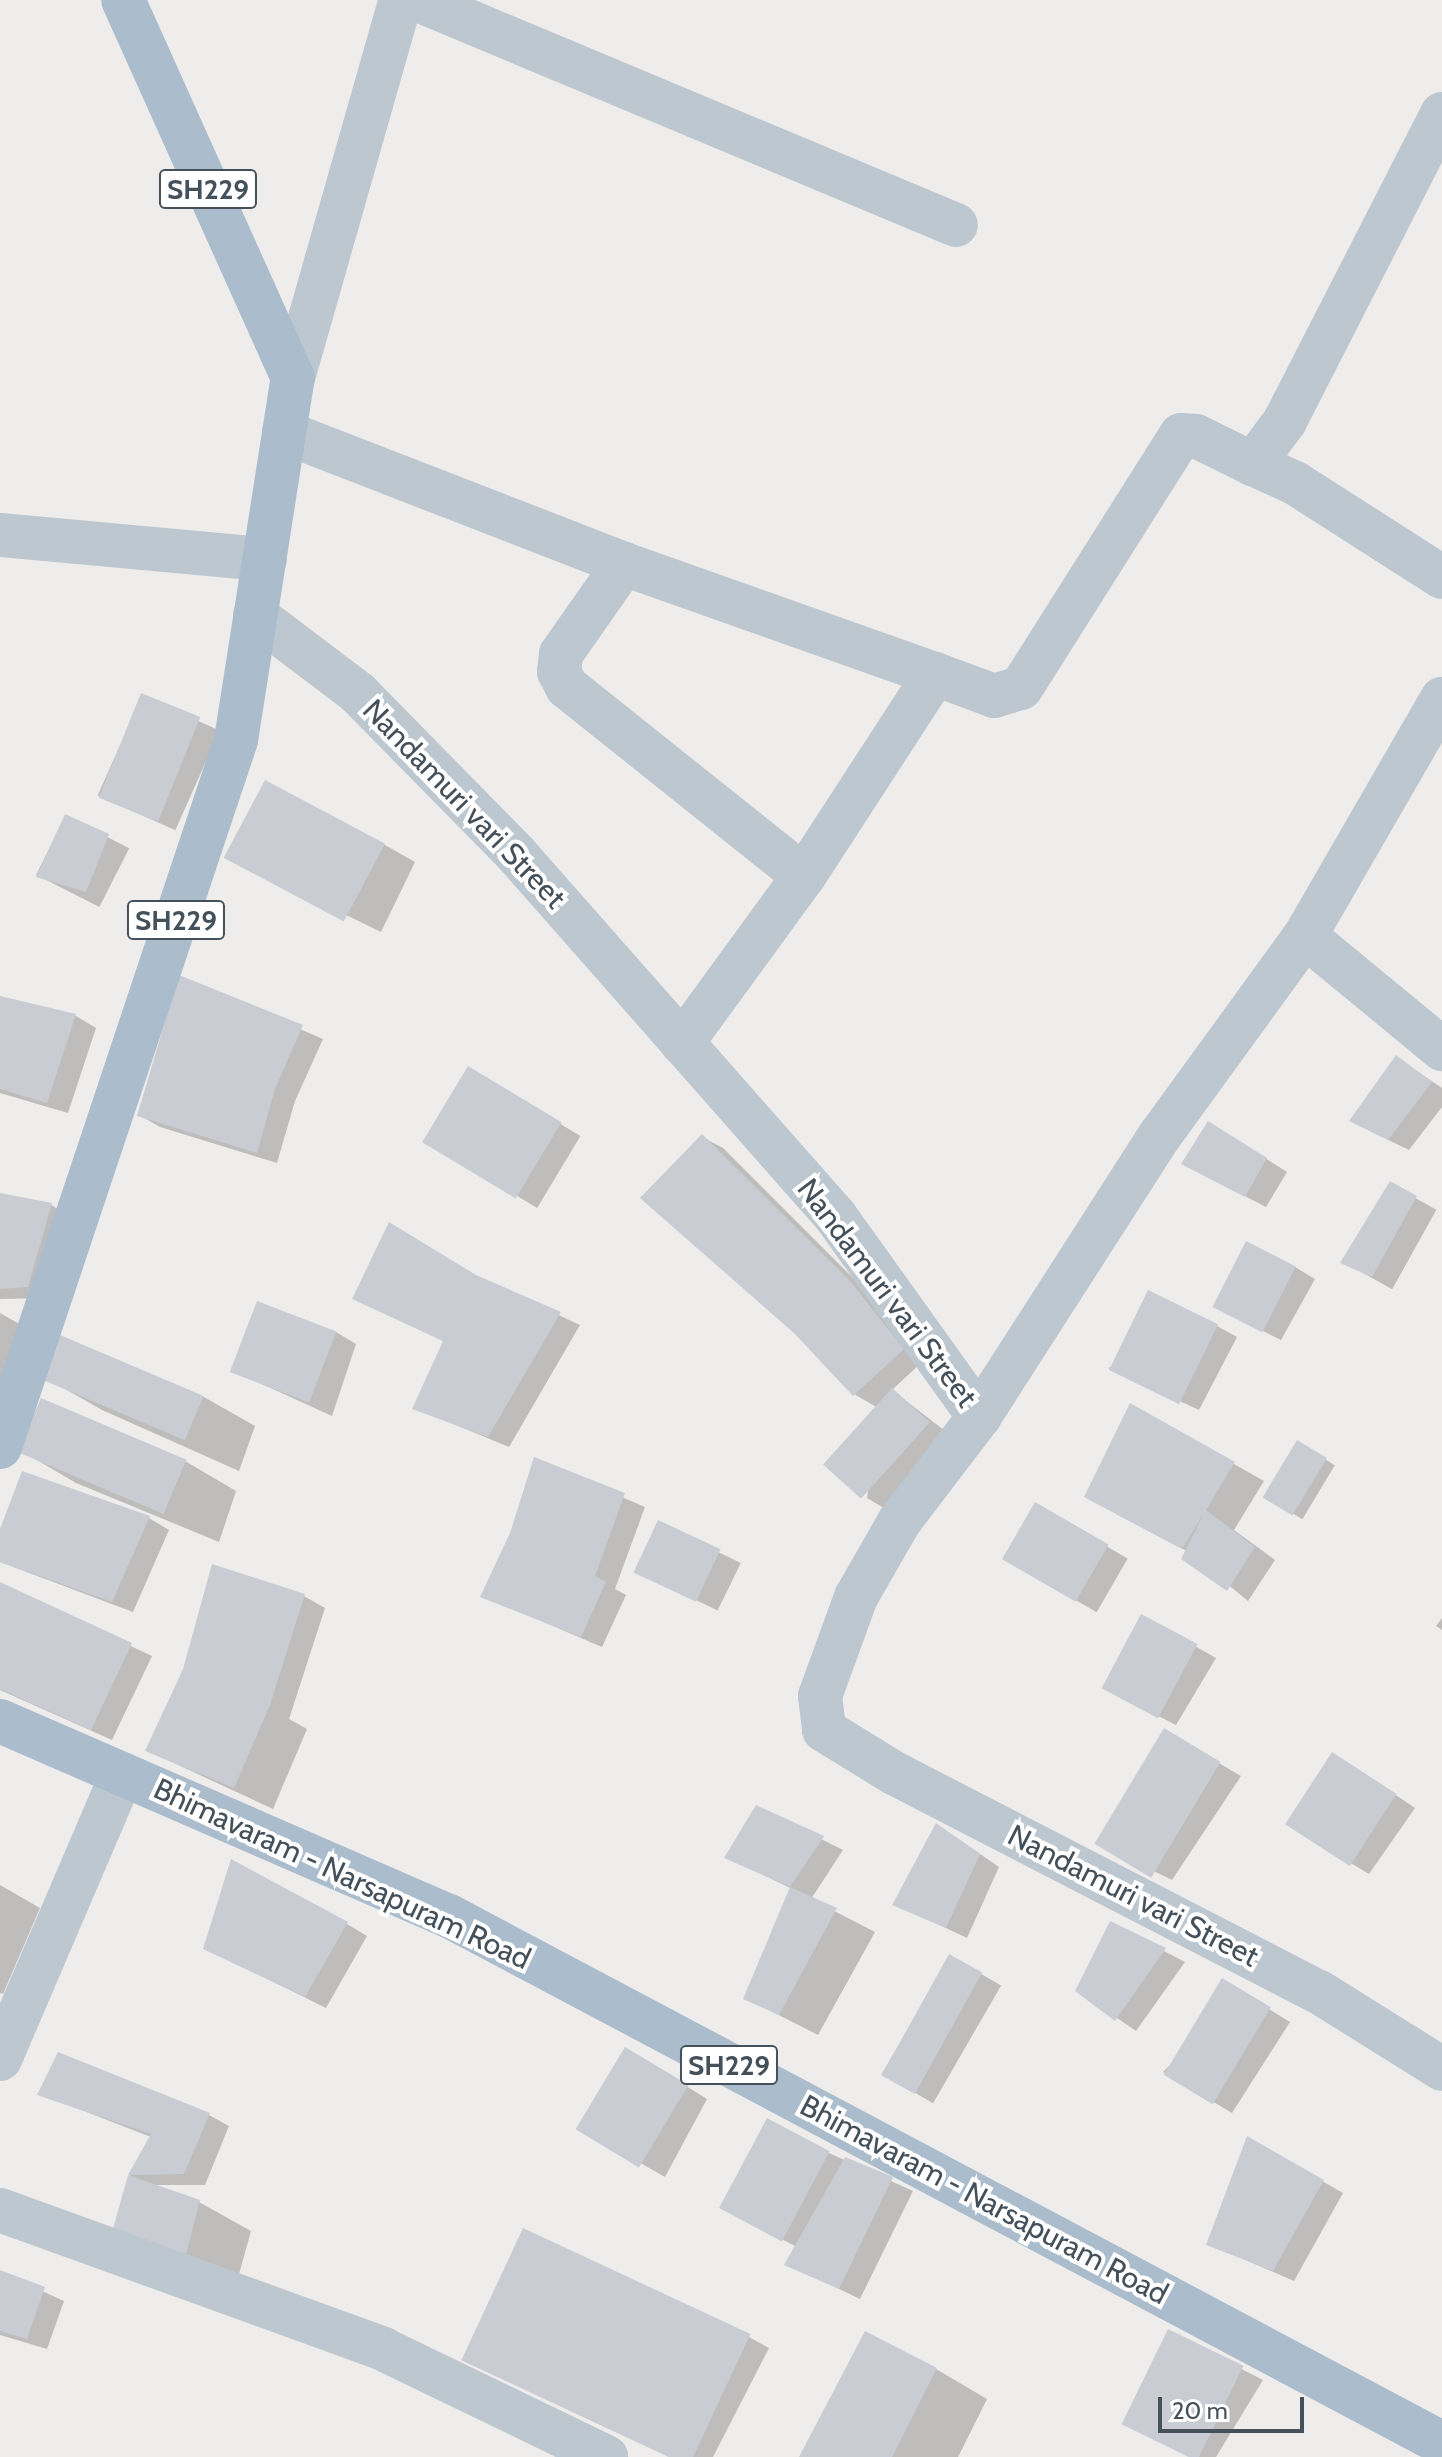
<!DOCTYPE html>
<style>
body{margin:0}
#map{position:relative;width:1442px;height:2457px;overflow:hidden;background:#efecec;font-family:Cabin,sans-serif}
div>[style]{position:absolute}
.shadow>*{inset:0;background:#0003;transform-origin:0 0}
.building>*{inset:0;background:#c9ccd2;transform-origin:0 0}
.minor>*{height:44px;margin:-22px;padding:0 22px;transform-origin:22px;border-radius:22px;background:#bcc7cf}
.primary>*{height:44px;margin:-22px;padding:0 22px;transform-origin:22px;border-radius:22px;background:#abbdcd}
span{translate:-50% -50%;white-space:nowrap;text-align:center;line-height:1.15;-webkit-text-stroke:8px #fff;paint-order:stroke}
.shield-label span{padding:2px 6px;background:#fff;border:2px solid;border-radius:6px;-webkit-text-stroke-width:0}
.shield-label{font-size:28px;color:#44505a;font-weight:700}
.street-label{font-size:30px;color:#44505a}
.scale{position:absolute;left:1158px;top:2397px;width:146px;height:36px;box-sizing:border-box;border:4px solid #44505a;border-top:0;padding-left:10px;font-size:24px;line-height:28px;white-space:nowrap;color:#44505a;-webkit-text-stroke:6px #fff;paint-order:stroke}
</style>
<div id="map">
<div class="shadow">
<i style="left:142px;top:696px;width:85px;height:109px;rotate:24deg"></i>
<i style="left:66px;top:816px;width:71px;height:66px;rotate:27deg"></i>
<i style="clip-path:polygon(385px 845px,415px 862px,381px 932px,235px 861px)"></i>
<i style="clip-path:polygon(181px 978px,323px 1039px,295px 1101px,277px 1163px,160px 1127px,139px 1115px)"></i>
<i style="clip-path:polygon(0 998px,76px 1016px,96px 1028px,68px 1113px,0 1093px)"></i>
<i style="clip-path:polygon(1396px 1057px,1442px 1088px,1442px 1107px,1409px 1150px,1372px 1132px)"></i>
<i style="left:469px;top:1069px;width:130px;height:84px;rotate:31deg"></i>
<i style="clip-path:polygon(1229px 1135px,1287px 1172px,1266px 1207px,1204px 1175px)"></i>
<i style="clip-path:polygon(702px 1137px,723px 1148px,870px 1295px,923px 1361px,892px 1390px,949px 1434px,887px 1510px,867px 1498px,878px 1408px,854px 1394px)"></i>
<i style="left:1390px;top:1184px;width:53px;height:91px;rotate:29deg"></i>
<i style="clip-path:polygon(0 1196px,51px 1205px,71px 1217px,49px 1298px,0 1299px)"></i>
<i style="clip-path:polygon(1295px 1267px,1315px 1279px,1281px 1340px,1231px 1315px)"></i>
<i style="clip-path:polygon(479px 1278px,580px 1325px,509px 1447px,415px 1408px,445px 1342px,355px 1298px)"></i>
<i style="clip-path:polygon(0 1313px,30px 1330px,0 1404px)"></i>
<i style="clip-path:polygon(1217px 1326px,1237px 1337px,1199px 1410px,1108px 1368px)"></i>
<i style="clip-path:polygon(336px 1332px,356px 1344px,332px 1416px,235px 1372px)"></i>
<i style="clip-path:polygon(62px 1338px,204px 1397px,255px 1426px,239px 1471px,102px 1410px,51px 1381px)"></i>
<i style="clip-path:polygon(1131px 1406px,1264px 1481px,1234px 1530px,1275px 1560px,1248px 1601px,1187px 1551px,1116px 1514px)"></i>
<i style="left:1298px;top:1443px;width:43px;height:63px;rotate:31deg"></i>
<i style="clip-path:polygon(25px 1453px,185px 1461px,236px 1491px,219px 1542px,76px 1483px)"></i>
<i style="clip-path:polygon(535px 1460px,645px 1507px,615px 1589px,626px 1595px,602px 1647px,483px 1596px,512px 1534px)"></i>
<i style="left:1035px;top:1505px;width:107px;height:62px;rotate:30deg"></i>
<i style="clip-path:polygon(149px 1518px,169px 1530px,133px 1612px,0 1562px,0 1535px)"></i>
<i style="left:659px;top:1523px;width:91px;height:53px;rotate:26deg"></i>
<i style="clip-path:polygon(0 1585px,152px 1656px,112px 1740px,0 1690px)"></i>
<i style="clip-path:polygon(304px 1596px,325px 1608px,289px 1719px,307px 1729px,273px 1809px,148px 1751px)"></i>
<i style="clip-path:polygon(1142px 1616px,1216px 1658px,1176px 1725px,1119px 1696px)"></i>
<i style="clip-path:polygon(1442px 1618px,1442px 1630px,1436px 1626px)"></i>
<i style="clip-path:polygon(1164px 1731px,1241px 1776px,1172px 1880px,1111px 1850px)"></i>
<i style="clip-path:polygon(1353px 1766px,1415px 1808px,1369px 1874px,1349px 1862px)"></i>
<i style="clip-path:polygon(757px 1807px,843px 1850px,811px 1899px,875px 1932px,818px 2035px,745px 1998px,792px 1889px,727px 1857px)"></i>
<i style="clip-path:polygon(957px 1838px,999px 1867px,967px 1938px,895px 1904px)"></i>
<i style="clip-path:polygon(0 1885px,40px 1908px,3px 1994px,0 1993px)"></i>
<i style="clip-path:polygon(1110px 1923px,1185px 1962px,1136px 2031px,1078px 1991px)"></i>
<i style="clip-path:polygon(347px 1924px,367px 1936px,326px 2008px,205px 1948px)"></i>
<i style="left:950px;top:1956px;width:59px;height:136px;rotate:30deg"></i>
<i style="clip-path:polygon(1243px 1993px,1290px 2022px,1232px 2113px,1163px 2072px)"></i>
<i style="clip-path:polygon(646px 2061px,707px 2099px,665px 2177px,586px 2132px)"></i>
<i style="clip-path:polygon(40px 2094px,209px 2115px,229px 2126px,205px 2185px,154px 2185px,199px 2202px,251px 2231px,235px 2289px,115px 2228px,130px 2175px,151px 2137px)"></i>
<i style="clip-path:polygon(1248px 2139px,1343px 2193px,1294px 2281px,1209px 2244px)"></i>
<i style="clip-path:polygon(829px 2153px,913px 2191px,860px 2299px,787px 2264px,797px 2247px,748px 2222px)"></i>
<i style="clip-path:polygon(0 2272px,64px 2301px,47px 2349px,0 2335px)"></i>
<i style="clip-path:polygon(1169px 2332px,1263px 2380px,1216px 2457px,1191px 2457px,1143px 2434px)"></i>
<i style="clip-path:polygon(749px 2337px,769px 2348px,713px 2457px,676px 2457px,475px 2364px)"></i>
<i style="clip-path:polygon(936px 2369px,987px 2399px,958px 2457px,801px 2457px)"></i>
</div>
<div class="building">
<i style="left:141px;top:693px;width:64px;height:113px;rotate:22deg"></i>
<i style="left:265px;top:780px;width:136px;height:88px;rotate:28deg"></i>
<i style="clip-path:polygon(65px 814px,109px 834px,86px 892px,36px 877px)"></i>
<i style="clip-path:polygon(179px 975px,303px 1025px,275px 1089px,257px 1153px,137px 1116px)"></i>
<i style="clip-path:polygon(0 996px,76px 1014px,47px 1103px,0 1089px)"></i>
<i style="clip-path:polygon(1396px 1055px,1432px 1082px,1388px 1140px,1349px 1121px)"></i>
<i style="left:468px;top:1066px;width:109px;height:89px;rotate:31deg"></i>
<i style="clip-path:polygon(1208px 1121px,1267px 1158px,1245px 1197px,1181px 1164px)"></i>
<i style="clip-path:polygon(702px 1134px,850px 1281px,904px 1349px,853px 1396px,795px 1334px,640px 1198px)"></i>
<i style="clip-path:polygon(1390px 1181px,1417px 1196px,1372px 1277px,1340px 1263px)"></i>
<i style="clip-path:polygon(0 1193px,52px 1203px,28px 1287px,0 1289px)"></i>
<i style="clip-path:polygon(389px 1222px,476px 1275px,561px 1312px,488px 1437px,412px 1409px,443px 1341px,352px 1299px)"></i>
<i style="left:1246px;top:1241px;width:56px;height:74px;rotate:27deg"></i>
<i style="left:1148px;top:1290px;width:78px;height:89px;rotate:26deg"></i>
<i style="left:257px;top:1301px;width:85px;height:76px;rotate:21deg"></i>
<i style="left:60px;top:1335px;width:156px;height:48px;rotate:23deg"></i>
<i style="left:892px;top:1388px;width:51px;height:103px;rotate:42deg"></i>
<i style="left:41px;top:1398px;width:158px;height:59px;rotate:23deg"></i>
<i style="clip-path:polygon(1130px 1403px,1235px 1462px,1206px 1510px,1255px 1547px,1227px 1591px,1181px 1559px,1203px 1515px,1182px 1549px,1084px 1497px)"></i>
<i style="left:1297px;top:1440px;width:35px;height:67px;rotate:31deg"></i>
<i style="clip-path:polygon(534px 1457px,625px 1493px,595px 1576px,606px 1582px,581px 1637px,480px 1597px,510px 1533px)"></i>
<i style="clip-path:polygon(22px 1471px,150px 1516px,112px 1602px,0 1562px,0 1529px)"></i>
<i style="left:1035px;top:1502px;width:85px;height:66px;rotate:30deg"></i>
<i style="left:658px;top:1520px;width:69px;height:58px;rotate:25deg"></i>
<i style="clip-path:polygon(212px 1564px,305px 1594px,270px 1705px,234px 1788px,145px 1751px,183px 1669px)"></i>
<i style="clip-path:polygon(0 1582px,132px 1643px,91px 1730px,0 1689px)"></i>
<i style="left:1141px;top:1614px;width:64px;height:84px;rotate:28deg"></i>
<i style="left:1164px;top:1728px;width:66px;height:135px;rotate:31deg"></i>
<i style="left:1332px;top:1752px;width:77px;height:86px;rotate:33deg"></i>
<i style="clip-path:polygon(756px 1805px,824px 1836px,790px 1887px,724px 1858px)"></i>
<i style="clip-path:polygon(936px 1823px,980px 1854px,946px 1928px,892px 1905px)"></i>
<i style="clip-path:polygon(231px 1859px,348px 1922px,305px 1997px,203px 1949px)"></i>
<i style="clip-path:polygon(790px 1887px,837px 1908px,779px 2015px,743px 1999px)"></i>
<i style="clip-path:polygon(1110px 1921px,1166px 1948px,1115px 2021px,1075px 1991px)"></i>
<i style="left:949px;top:1954px;width:38px;height:139px;rotate:29deg"></i>
<i style="left:1222px;top:1978px;width:57px;height:113px;rotate:31deg"></i>
<i style="left:625px;top:2047px;width:74px;height:96px;rotate:31deg"></i>
<i style="clip-path:polygon(58px 2052px,210px 2113px,184px 2174px,128px 2175px,151px 2134px,37px 2095px)"></i>
<i style="left:767px;top:2118px;width:71px;height:102px;rotate:28deg"></i>
<i style="clip-path:polygon(1247px 2136px,1324px 2180px,1273px 2271px,1206px 2245px)"></i>
<i style="clip-path:polygon(845px 2157px,893px 2177px,839px 2289px,784px 2265px)"></i>
<i style="clip-path:polygon(128px 2175px,200px 2200px,184px 2262px,113px 2229px)"></i>
<i style="left:523px;top:2228px;width:251px;height:146px;rotate:25deg"></i>
<i style="clip-path:polygon(0 2270px,45px 2287px,27px 2339px,0 2331px)"></i>
<i style="left:1168px;top:2329px;width:84px;height:106px;rotate:26deg"></i>
<i style="clip-path:polygon(865px 2331px,937px 2368px,892px 2457px,799px 2457px)"></i>
</div>
<div class="minor">
<i style="left:418px;top:0;width:583px;rotate:22.7deg"></i>
<i style="left:1442px;top:114px;width:345px;rotate:117.1deg"></i>
<i style="left:1285px;top:421px;width:54px;rotate:126.7deg"></i>
<i style="left:1253px;top:464px;width:46px;rotate:24.3deg"></i>
<i style="left:1295px;top:483px;width:174px;rotate:32.6deg"></i>
<i style="left:293px;top:378px;width:393px;rotate:-74.1deg"></i>
<i style="left:284px;top:432px;width:365px;rotate:21.2deg"></i>
<i style="left:624px;top:564px;width:330px;rotate:19.5deg"></i>
<i style="left:0;top:535px;width:266px;rotate:5.2deg"></i>
<i style="left:624px;top:564px;width:110px;rotate:125deg"></i>
<i style="left:561px;top:654px;width:18px;rotate:96deg"></i>
<i style="left:559px;top:672px;width:17px;rotate:62deg"></i>
<i style="left:567px;top:687px;width:303px;rotate:38.6deg"></i>
<i style="left:255px;top:615px;width:129px;rotate:37.1deg"></i>
<i style="left:358px;top:693px;width:227px;rotate:45.5deg"></i>
<i style="left:517px;top:855px;width:482px;rotate:48.6deg"></i>
<i style="left:836px;top:1217px;width:246px;rotate:54.4deg"></i>
<i style="left:979px;top:1417px;width:132px;rotate:127.3deg"></i>
<i style="left:899px;top:1522px;width:86px;rotate:119.8deg"></i>
<i style="left:856px;top:1597px;width:105px;rotate:110deg"></i>
<i style="left:820px;top:1696px;width:34px;rotate:83deg"></i>
<i style="left:824px;top:1730px;width:82px;rotate:31.6deg"></i>
<i style="left:894px;top:1773px;width:478px;rotate:27.3deg"></i>
<i style="left:1319px;top:1992px;width:145px;rotate:32deg"></i>
<i style="left:1305px;top:936px;width:178px;rotate:39.5deg"></i>
<i style="left:682px;top:1043px;width:207px;rotate:-53.9deg"></i>
<i style="left:804px;top:876px;width:241px;rotate:-57deg"></i>
<i style="left:935px;top:674px;width:63px;rotate:20.4deg"></i>
<i style="left:994px;top:696px;width:28px;rotate:-17deg"></i>
<i style="left:1021px;top:688px;width:299px;rotate:-57.7deg"></i>
<i style="left:1181px;top:435px;width:15px;rotate:4deg"></i>
<i style="left:1196px;top:436px;width:64px;rotate:26.2deg"></i>
<i style="left:979px;top:1417px;width:336px;rotate:-57.3deg"></i>
<i style="left:1161px;top:1134px;width:245px;rotate:-54deg"></i>
<i style="left:1305px;top:936px;width:274px;rotate:-60deg"></i>
<i style="left:0;top:2059px;width:310px;rotate:-66.8deg"></i>
<i style="left:0;top:2210px;width:407px;rotate:19.9deg"></i>
<i style="left:383px;top:2349px;width:248px;rotate:25.8deg"></i>
</div>
<div class="primary">
<i style="left:0;top:1447px;width:745px;rotate:-71.54deg"></i>
<i style="left:236px;top:740px;width:366px;rotate:-81.1deg"></i>
<i style="left:293px;top:378px;width:414px;rotate:-114.2deg"></i>
<i style="left:0;top:1721px;width:490px;rotate:23.5deg"></i>
<i style="left:449px;top:1916px;width:1124px;rotate:27.96deg"></i>
</div>
<div class="shield-label">
<span style="left:208px;top:189px">SH229</span>
<span style="left:176px;top:920px">SH229</span>
<span style="left:729px;top:2065px">SH229</span>
</div>
<div class="street-label">
<span style="left:464px;top:804px;rotate:46deg">Nandamuri vari Street</span>
<span style="left:887px;top:1293px;rotate:53deg">Nandamuri vari Street</span>
<span style="left:342px;top:1874px;rotate:25deg">Bhimavaram - Narsapuram Road</span>
<span style="left:1133px;top:1896px;rotate:27deg">Nandamuri vari Street</span>
<span style="left:984px;top:2200px;rotate:28deg">Bhimavaram - Narsapuram Road</span>
</div>
<div class="scale">20 m</div>
</div>
